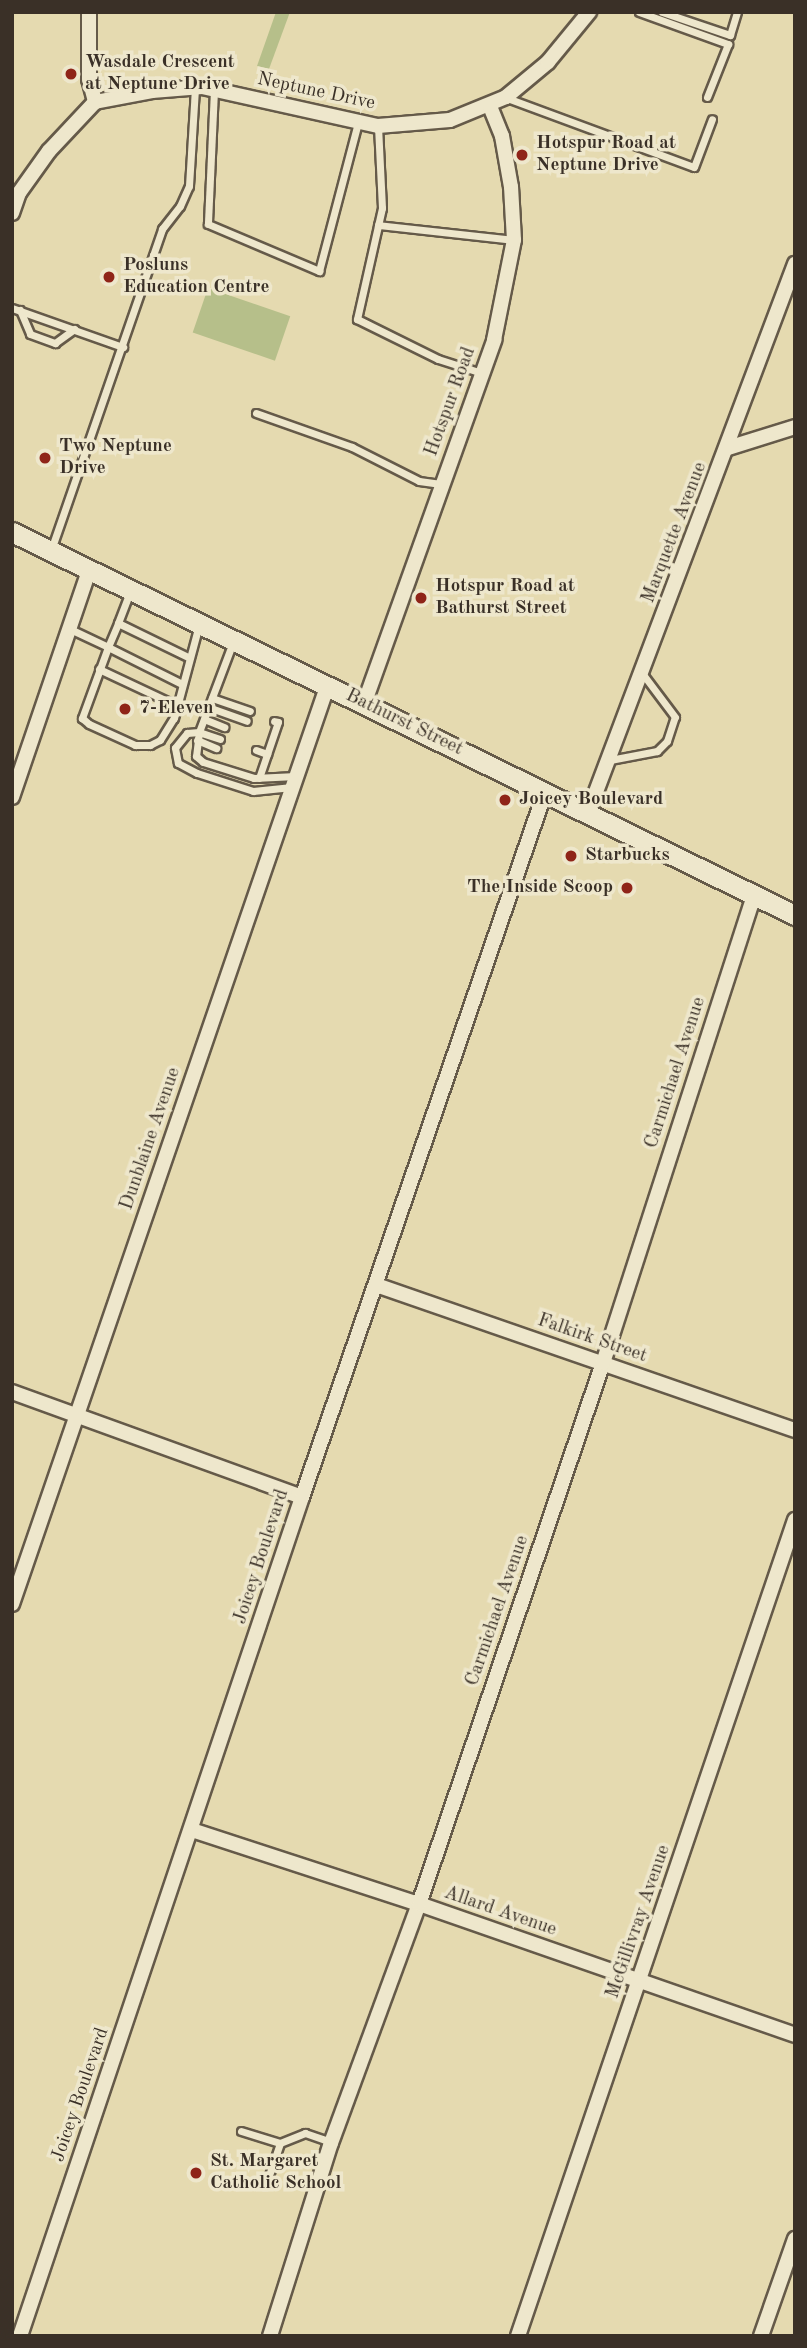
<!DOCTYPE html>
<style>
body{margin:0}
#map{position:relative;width:807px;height:2348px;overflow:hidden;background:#e5dab0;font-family:"Old Standard TT",serif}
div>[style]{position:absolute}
.green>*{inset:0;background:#b6bf8a;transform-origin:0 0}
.roads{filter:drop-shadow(2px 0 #655a49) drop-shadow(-2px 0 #655a49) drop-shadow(0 2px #655a49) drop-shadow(0 -2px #655a49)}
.service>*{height:7px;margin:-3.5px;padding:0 3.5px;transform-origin:3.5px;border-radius:3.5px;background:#eee7cc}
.minor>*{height:14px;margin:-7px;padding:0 7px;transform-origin:7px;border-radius:7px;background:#eee7cc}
.secondary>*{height:19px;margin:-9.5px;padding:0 9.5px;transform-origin:9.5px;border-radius:9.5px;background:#eee7cc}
.dots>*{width:19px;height:19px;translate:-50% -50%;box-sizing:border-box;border:4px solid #eee7cc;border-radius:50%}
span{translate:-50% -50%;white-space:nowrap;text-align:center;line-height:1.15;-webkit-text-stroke:7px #eee7cc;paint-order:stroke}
.poi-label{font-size:19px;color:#3a3027;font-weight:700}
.left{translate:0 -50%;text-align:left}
.right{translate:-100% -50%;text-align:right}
.street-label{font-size:19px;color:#3a3027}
.frame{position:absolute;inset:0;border:14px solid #3a3027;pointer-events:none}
</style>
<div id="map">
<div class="green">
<i style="clip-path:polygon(276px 12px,290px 12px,269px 69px,257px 66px)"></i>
<i style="left:208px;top:288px;width:87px;height:47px;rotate:19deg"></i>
</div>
<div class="roads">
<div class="service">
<i style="left:639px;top:12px;width:95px;rotate:19.8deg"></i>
<i style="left:728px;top:44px;width:57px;rotate:111.6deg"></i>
<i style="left:662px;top:12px;width:72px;rotate:18.7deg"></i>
<i style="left:730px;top:35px;width:24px;rotate:-73deg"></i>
<i style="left:214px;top:90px;width:134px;rotate:92.6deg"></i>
<i style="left:208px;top:224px;width:121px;rotate:22.9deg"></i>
<i style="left:319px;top:271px;width:154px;rotate:-75.3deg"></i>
<i style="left:507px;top:98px;width:199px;rotate:20.3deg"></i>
<i style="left:694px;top:167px;width:51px;rotate:-69.4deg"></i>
<i style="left:378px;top:126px;width:82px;rotate:87.2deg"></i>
<i style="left:382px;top:208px;width:114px;rotate:102.7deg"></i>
<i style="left:357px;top:319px;width:90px;rotate:26.3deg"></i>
<i style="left:438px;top:359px;width:46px;rotate:17.7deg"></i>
<i style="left:378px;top:225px;width:136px;rotate:6.3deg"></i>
<i style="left:12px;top:308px;width:118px;rotate:19.4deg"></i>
<i style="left:20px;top:310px;width:26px;rotate:67deg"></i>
<i style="left:30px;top:334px;width:27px;rotate:20deg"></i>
<i style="left:55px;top:343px;width:24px;rotate:-36deg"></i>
<i style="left:256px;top:413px;width:102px;rotate:19.5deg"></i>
<i style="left:352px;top:447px;width:75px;rotate:26.9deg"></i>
<i style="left:419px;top:481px;width:22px;rotate:8deg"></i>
<i style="left:51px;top:550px;width:340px;rotate:-70.9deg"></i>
<i style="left:162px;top:229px;width:29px;rotate:-52deg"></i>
<i style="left:180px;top:206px;width:22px;rotate:-66deg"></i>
<i style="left:189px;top:186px;width:98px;rotate:-86.5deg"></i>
<i style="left:118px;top:623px;width:34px;rotate:-69deg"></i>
<i style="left:70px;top:629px;width:42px;rotate:25.3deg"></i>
<i style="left:108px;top:647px;width:76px;rotate:110.1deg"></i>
<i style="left:82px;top:718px;width:9px;rotate:41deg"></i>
<i style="left:89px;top:724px;width:51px;rotate:24.5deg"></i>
<i style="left:135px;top:745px;width:15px"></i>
<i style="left:150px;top:745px;width:11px;rotate:-27deg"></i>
<i style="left:160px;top:740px;width:26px;rotate:-58deg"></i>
<i style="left:174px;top:718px;width:96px;rotate:-75deg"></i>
<i style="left:233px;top:642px;width:96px;rotate:110.7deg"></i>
<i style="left:199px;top:732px;width:24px;rotate:97deg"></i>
<i style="left:196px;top:756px;width:9px;rotate:41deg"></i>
<i style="left:203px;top:762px;width:53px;rotate:17.4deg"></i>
<i style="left:254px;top:778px;width:42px;rotate:-2.7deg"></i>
<i style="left:99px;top:669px;width:85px;rotate:25.1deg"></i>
<i style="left:182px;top:684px;width:83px;rotate:-153.4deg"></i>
<i style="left:108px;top:647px;width:26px;rotate:-67deg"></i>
<i style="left:118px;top:623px;width:78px;rotate:25.9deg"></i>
<i style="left:212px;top:698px;width:40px;rotate:18.9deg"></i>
<i style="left:208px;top:707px;width:41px;rotate:19.7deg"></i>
<i style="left:204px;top:719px;width:22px;rotate:22deg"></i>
<i style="left:220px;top:739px;width:22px;rotate:-162deg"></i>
<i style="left:199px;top:732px;width:12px;rotate:175deg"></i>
<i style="left:187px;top:733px;width:19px;rotate:129deg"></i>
<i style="left:175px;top:748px;width:15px;rotate:79deg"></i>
<i style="left:178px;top:763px;width:21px;rotate:28deg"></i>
<i style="left:197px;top:773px;width:59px;rotate:17.8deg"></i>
<i style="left:253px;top:791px;width:39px;rotate:-6deg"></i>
<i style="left:197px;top:740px;width:21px;rotate:23deg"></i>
<i style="left:256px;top:750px;width:12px;rotate:20deg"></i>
<i style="left:610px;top:760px;width:48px;rotate:-10.8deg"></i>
<i style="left:657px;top:751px;width:14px;rotate:-45deg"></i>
<i style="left:667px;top:741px;width:25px;rotate:-72deg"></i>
<i style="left:675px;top:717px;width:55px;rotate:-126.9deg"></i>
<i style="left:259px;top:778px;width:59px;rotate:-71.3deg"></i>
<i style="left:278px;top:722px;width:4px;rotate:-166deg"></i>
<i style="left:241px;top:2131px;width:41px;rotate:17.1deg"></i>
<i style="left:280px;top:2143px;width:27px;rotate:-22deg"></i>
<i style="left:305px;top:2133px;width:28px;rotate:19deg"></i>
<i style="left:266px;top:2184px;width:43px;rotate:-71.1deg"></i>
</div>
<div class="minor">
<i style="left:89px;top:12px;width:67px;rotate:90deg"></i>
<i style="left:89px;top:79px;width:24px;rotate:75deg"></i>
<i style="left:12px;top:213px;width:21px;rotate:-71deg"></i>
<i style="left:19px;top:193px;width:52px;rotate:-54.5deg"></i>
<i style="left:49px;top:151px;width:67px;rotate:-46.8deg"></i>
<i style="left:95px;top:102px;width:58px;rotate:-10.9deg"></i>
<i style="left:152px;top:91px;width:50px;rotate:-4.6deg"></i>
<i style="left:202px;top:87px;width:180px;rotate:12.5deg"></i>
<i style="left:378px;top:126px;width:72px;rotate:-4.8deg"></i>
<i style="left:450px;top:120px;width:61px;rotate:-22.3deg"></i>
<i style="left:506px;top:97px;width:55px;rotate:-39.8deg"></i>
<i style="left:548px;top:62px;width:65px;rotate:-50.6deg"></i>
<i style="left:728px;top:448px;width:70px;rotate:-17.4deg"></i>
<i style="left:364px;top:704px;width:387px;rotate:-70.3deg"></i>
<i style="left:494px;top:340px;width:102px;rotate:-78.7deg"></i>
<i style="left:514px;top:240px;width:53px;rotate:-93.2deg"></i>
<i style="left:511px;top:187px;width:52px;rotate:-100deg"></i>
<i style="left:502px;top:136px;width:32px;rotate:-112deg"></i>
<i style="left:12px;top:797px;width:239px;rotate:-71.2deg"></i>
<i style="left:588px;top:813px;width:587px;rotate:-69.34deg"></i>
<i style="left:376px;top:1285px;width:443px;rotate:19.1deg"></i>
<i style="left:12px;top:1392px;width:308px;rotate:19.9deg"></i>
<i style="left:12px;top:1604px;width:970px;rotate:-71.04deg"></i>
<i style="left:192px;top:1830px;width:239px;rotate:18.1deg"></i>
<i style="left:419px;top:1904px;width:398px;rotate:19.2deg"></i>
<i style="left:20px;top:2336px;width:885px;rotate:-71.42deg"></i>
<i style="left:302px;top:1497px;width:746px;rotate:-70.98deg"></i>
<i style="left:270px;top:2336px;width:202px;rotate:-72.5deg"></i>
<i style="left:331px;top:2143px;width:255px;rotate:-69.8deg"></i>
<i style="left:419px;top:1904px;width:571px;rotate:-71.22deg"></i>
<i style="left:603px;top:1363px;width:491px;rotate:-72.1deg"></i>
<i style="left:518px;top:2336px;width:862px;rotate:-71.25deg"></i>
<i style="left:761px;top:2336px;width:103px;rotate:-70.7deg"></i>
</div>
<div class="secondary">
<i style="left:12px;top:532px;width:872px;rotate:26.07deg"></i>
</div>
</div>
<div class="dots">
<i style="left:71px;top:74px;background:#8f2418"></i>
<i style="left:522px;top:155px;background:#8f2418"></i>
<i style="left:109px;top:277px;background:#8f2418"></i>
<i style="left:45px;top:458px;background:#8f2418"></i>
<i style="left:421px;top:598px;background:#8f2418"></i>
<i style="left:125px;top:709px;background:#8f2418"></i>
<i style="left:505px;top:800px;background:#8f2418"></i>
<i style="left:571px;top:856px;background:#8f2418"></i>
<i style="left:627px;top:888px;background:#8f2418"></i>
<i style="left:196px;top:2173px;background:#8f2418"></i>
</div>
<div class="poi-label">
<span class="left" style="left:85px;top:74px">Wasdale Crescent<br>at Neptune Drive</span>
<span class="left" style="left:536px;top:155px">Hotspur Road at<br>Neptune Drive</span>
<span class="left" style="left:123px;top:277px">Posluns<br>Education Centre</span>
<span class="left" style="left:59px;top:458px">Two Neptune<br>Drive</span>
<span class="left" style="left:435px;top:598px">Hotspur Road at<br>Bathurst Street</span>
<span class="left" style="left:139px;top:709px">7-Eleven</span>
<span class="left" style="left:519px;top:800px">Joicey Boulevard</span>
<span class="left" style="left:585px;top:856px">Starbucks</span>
<span class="right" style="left:613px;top:888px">The Inside Scoop</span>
<span class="left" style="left:210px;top:2173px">St. Margaret<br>Catholic School</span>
</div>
<div class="street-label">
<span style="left:316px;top:92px;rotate:12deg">Neptune Drive</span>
<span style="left:451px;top:402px;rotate:-70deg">Hotspur Road</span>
<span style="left:675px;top:533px;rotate:-69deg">Marquette Avenue</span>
<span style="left:404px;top:723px;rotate:26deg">Bathurst Street</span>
<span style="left:676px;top:1073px;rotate:-72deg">Carmichael Avenue</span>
<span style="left:151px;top:1139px;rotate:-71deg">Dunblaine Avenue</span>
<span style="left:592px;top:1339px;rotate:19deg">Falkirk Street</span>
<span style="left:262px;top:1557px;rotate:-72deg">Joicey Boulevard</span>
<span style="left:498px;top:1611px;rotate:-71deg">Carmichael Avenue</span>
<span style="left:500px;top:1912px;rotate:19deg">Allard Avenue</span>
<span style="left:639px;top:1922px;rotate:-71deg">McGillivray Avenue</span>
<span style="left:81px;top:2095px;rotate:-71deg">Joicey Boulevard</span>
</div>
<div class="frame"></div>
</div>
